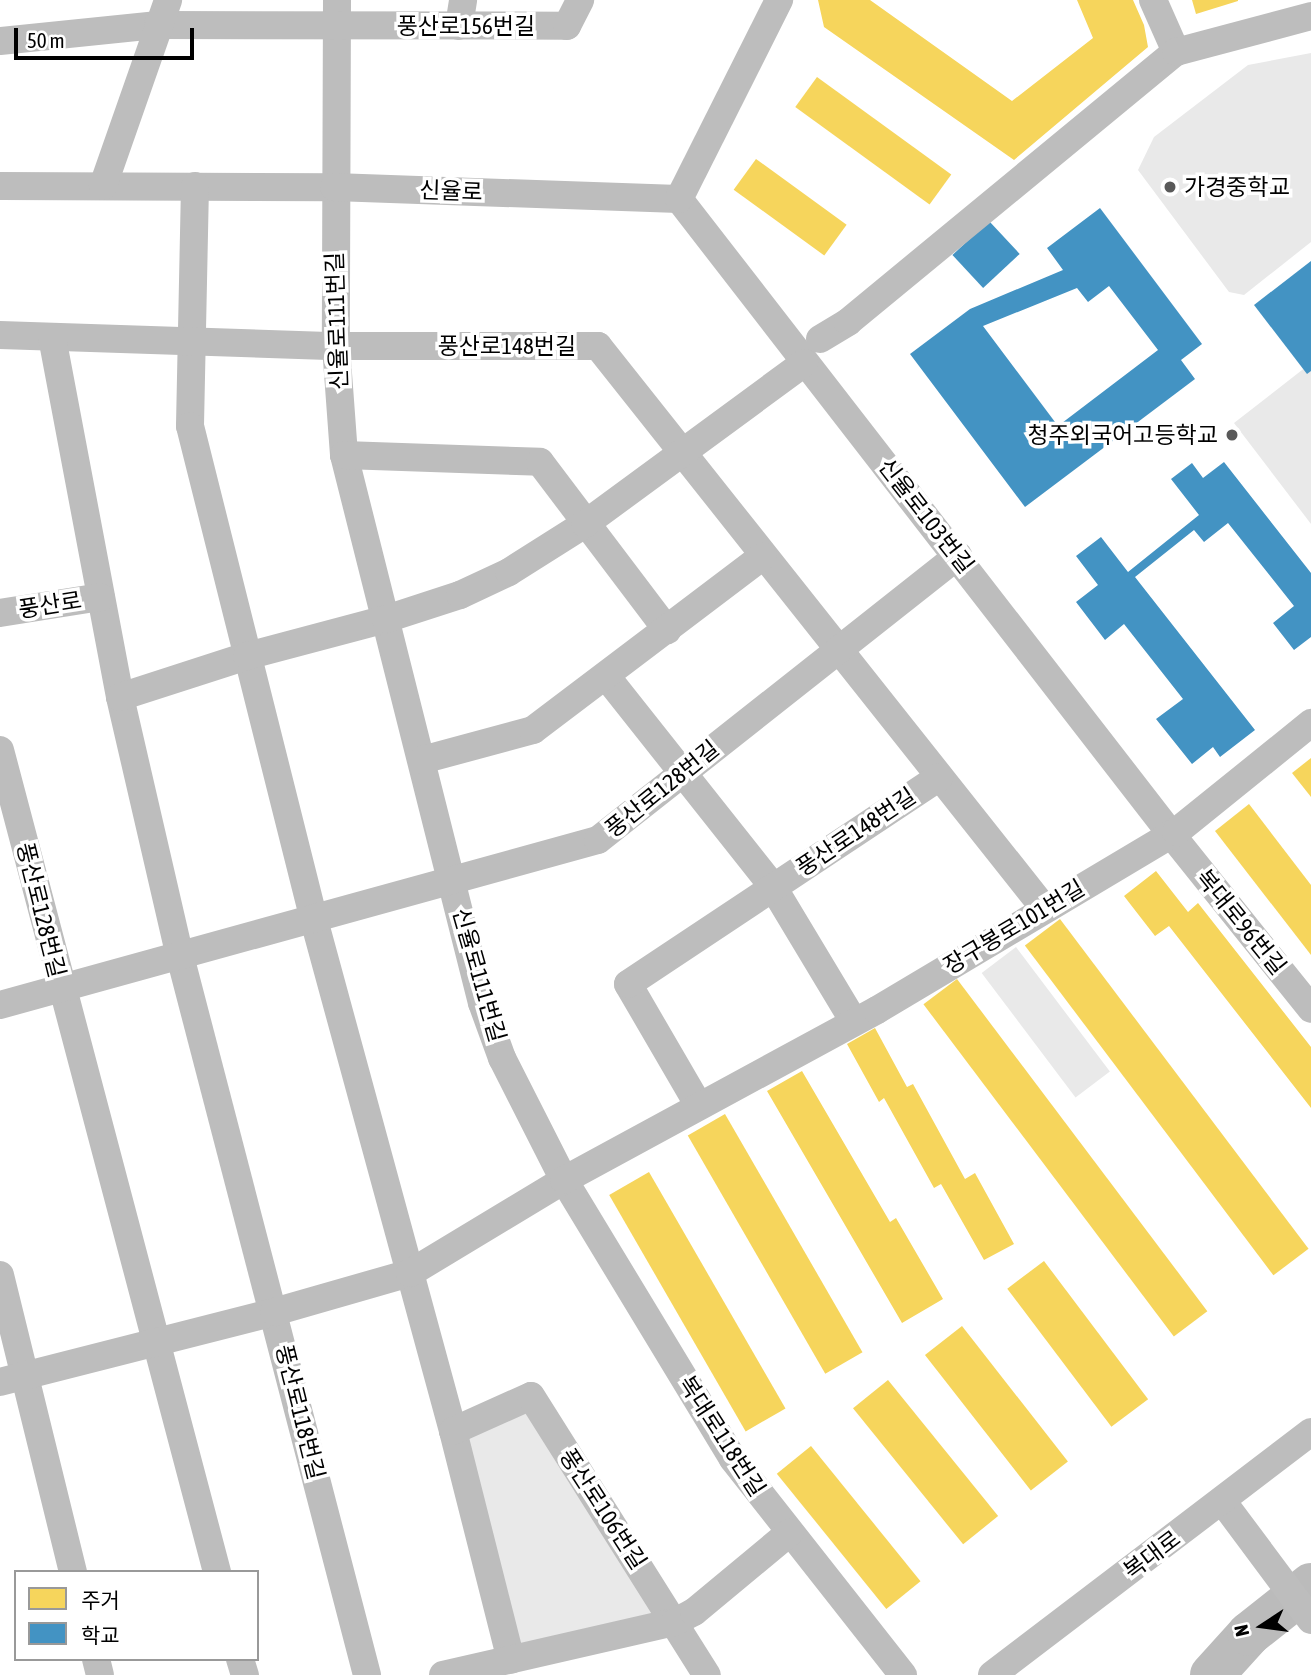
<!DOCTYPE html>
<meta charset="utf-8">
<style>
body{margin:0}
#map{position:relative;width:1311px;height:1675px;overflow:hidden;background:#fff;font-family:"Asap Condensed","Noto Sans KR",sans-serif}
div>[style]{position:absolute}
.green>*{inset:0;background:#e9e9e9;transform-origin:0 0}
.homes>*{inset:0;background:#f6d55c;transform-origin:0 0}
.schools>*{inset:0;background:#4393c3;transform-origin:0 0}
.river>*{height:44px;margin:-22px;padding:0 22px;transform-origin:22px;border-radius:22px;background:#bbb}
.minor>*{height:28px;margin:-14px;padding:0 14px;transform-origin:14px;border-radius:14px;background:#bdbdbd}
.dots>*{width:19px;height:19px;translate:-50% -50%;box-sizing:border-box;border:4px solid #fff;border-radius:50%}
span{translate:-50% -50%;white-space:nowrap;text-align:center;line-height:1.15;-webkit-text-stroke:7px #fff;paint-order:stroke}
.street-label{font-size:23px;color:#000}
.poi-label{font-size:23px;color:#000}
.left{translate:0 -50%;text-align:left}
.right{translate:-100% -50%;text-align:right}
.legend{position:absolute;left:14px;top:1570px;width:245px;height:91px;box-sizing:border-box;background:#fff;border:2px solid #999;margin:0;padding:9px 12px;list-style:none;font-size:21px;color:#000}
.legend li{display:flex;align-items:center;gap:14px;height:35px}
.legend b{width:35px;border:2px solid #999}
.north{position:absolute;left:1227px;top:1591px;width:70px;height:70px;-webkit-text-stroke:5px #fff;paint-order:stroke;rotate:257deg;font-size:19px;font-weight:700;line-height:28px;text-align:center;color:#000}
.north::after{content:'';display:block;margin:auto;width:24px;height:32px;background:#000;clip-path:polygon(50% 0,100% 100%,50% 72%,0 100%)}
.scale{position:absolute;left:14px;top:28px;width:180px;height:32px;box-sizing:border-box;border:4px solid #000;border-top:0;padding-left:9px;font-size:21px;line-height:24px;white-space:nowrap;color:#000;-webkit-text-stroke:5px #fff;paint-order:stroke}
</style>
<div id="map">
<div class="green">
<i style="clip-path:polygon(1311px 53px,1311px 242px,1244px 295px,1229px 292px,1138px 170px,1154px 137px,1248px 65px)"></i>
<i style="clip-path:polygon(1311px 363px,1311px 524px,1234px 423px)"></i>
<i style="left:1016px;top:947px;width:156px;height:43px;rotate:53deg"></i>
<i style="clip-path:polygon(523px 1409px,659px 1618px,519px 1648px,466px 1436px)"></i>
</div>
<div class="homes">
<i style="clip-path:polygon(818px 0,870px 0,1012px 101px,1093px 38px,1077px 0,1133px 0,1144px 25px,1148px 47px,1014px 160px,824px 27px)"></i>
<i style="clip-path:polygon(1192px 0,1238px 0,1238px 1px,1196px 14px)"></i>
<i style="left:817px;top:77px;width:166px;height:37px;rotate:36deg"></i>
<i style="left:756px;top:159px;width:112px;height:38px;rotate:36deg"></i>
<i style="clip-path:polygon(1311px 758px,1311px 797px,1292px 773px)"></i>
<i style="clip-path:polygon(1249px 804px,1311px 885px,1311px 955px,1215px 831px)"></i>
<i style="clip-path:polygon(1156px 871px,1188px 912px,1198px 903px,1311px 1047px,1311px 1108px,1169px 926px,1155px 936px,1124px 896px)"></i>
<i style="left:1060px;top:919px;width:413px;height:44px;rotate:53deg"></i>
<i style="left:957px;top:979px;width:416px;height:42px;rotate:53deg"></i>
<i style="clip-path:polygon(875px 1028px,907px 1087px,913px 1084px,965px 1179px,975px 1173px,1014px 1244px,984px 1260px,941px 1184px,934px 1188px,884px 1098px,879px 1102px,847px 1044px)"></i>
<i style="clip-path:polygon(802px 1071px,890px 1222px,896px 1218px,943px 1299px,902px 1323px,767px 1091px)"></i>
<i style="left:725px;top:1114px;width:275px;height:43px;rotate:60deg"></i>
<i style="left:649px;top:1172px;width:273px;height:46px;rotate:60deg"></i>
<i style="left:1044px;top:1261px;width:173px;height:46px;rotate:53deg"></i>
<i style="left:962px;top:1326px;width:172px;height:47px;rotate:52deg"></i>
<i style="left:888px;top:1380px;width:175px;height:45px;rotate:51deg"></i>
<i style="left:811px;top:1446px;width:174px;height:44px;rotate:51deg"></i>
</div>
<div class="schools">
<i style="clip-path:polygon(evenodd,1100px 208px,1202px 344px,1181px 360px,1195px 379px,1025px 507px,910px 354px,970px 309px,1063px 270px,1047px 248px,1100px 208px,1109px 286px,1158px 350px,1058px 426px,983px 326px,1077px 288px,1088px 302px,1109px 286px)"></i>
<i style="left:989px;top:221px;width:45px;height:50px;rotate:47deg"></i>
<i style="clip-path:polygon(1311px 261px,1311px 371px,1307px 374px,1254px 305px)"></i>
<i style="clip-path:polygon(1224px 462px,1311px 573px,1311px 637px,1294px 650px,1273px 623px,1294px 606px,1228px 523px,1204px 542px,1194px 530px,1135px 577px,1255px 730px,1220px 757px,1213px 747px,1192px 764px,1156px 719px,1183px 699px,1124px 624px,1105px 640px,1076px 602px,1098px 585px,1076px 556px,1101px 537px,1128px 572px,1199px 515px,1171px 479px,1192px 463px,1203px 478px)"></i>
</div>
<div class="river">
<i style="left:1212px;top:1675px;width:55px;rotate:-47.9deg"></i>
<i style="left:1249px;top:1634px;width:79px;rotate:-38.3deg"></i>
</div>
<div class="minor">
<i style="left:337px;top:0;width:346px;rotate:90.2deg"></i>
<i style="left:336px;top:346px;width:109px;rotate:85.8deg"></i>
<i style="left:344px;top:455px;width:565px;rotate:75.87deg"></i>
<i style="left:482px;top:1003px;width:59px;rotate:70deg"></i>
<i style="left:502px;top:1058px;width:137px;rotate:63.1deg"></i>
<i style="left:564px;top:1180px;width:326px;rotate:58.8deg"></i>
<i style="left:733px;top:1459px;width:275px;rotate:51.8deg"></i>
<i style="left:1153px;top:0;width:57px;rotate:66.1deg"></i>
<i style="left:459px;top:26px;width:26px;rotate:-81deg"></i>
<i style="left:0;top:41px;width:159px;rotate:-5.8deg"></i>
<i style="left:158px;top:25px;width:409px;rotate:0.1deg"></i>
<i style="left:567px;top:26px;width:29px;rotate:-63deg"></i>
<i style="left:0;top:186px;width:334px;rotate:0.2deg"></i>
<i style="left:334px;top:187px;width:345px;rotate:2deg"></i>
<i style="left:103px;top:186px;width:197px;rotate:-70.7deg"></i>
<i style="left:195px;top:186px;width:240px;rotate:91.2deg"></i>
<i style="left:190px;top:426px;width:509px;rotate:75.91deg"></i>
<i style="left:314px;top:920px;width:530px;rotate:74.78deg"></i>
<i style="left:453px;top:1431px;width:236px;rotate:75.8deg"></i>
<i style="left:679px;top:199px;width:803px;rotate:52.23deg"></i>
<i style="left:1171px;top:834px;width:224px;rotate:51.3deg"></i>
<i style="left:679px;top:199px;width:223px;rotate:-63.3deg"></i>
<i style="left:0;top:335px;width:336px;rotate:1.9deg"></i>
<i style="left:336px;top:346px;width:262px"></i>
<i style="left:598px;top:346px;width:717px;rotate:51.56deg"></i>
<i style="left:52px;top:337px;width:366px;rotate:79.3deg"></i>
<i style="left:120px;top:697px;width:266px;rotate:77deg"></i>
<i style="left:180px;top:956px;width:743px;rotate:75.42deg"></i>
<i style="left:820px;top:339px;width:33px;rotate:-31deg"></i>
<i style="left:848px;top:322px;width:425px;rotate:-39.5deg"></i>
<i style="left:1176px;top:52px;width:140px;rotate:-14.9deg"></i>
<i style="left:344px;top:455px;width:196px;rotate:2deg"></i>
<i style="left:540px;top:462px;width:211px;rotate:52.9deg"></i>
<i style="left:0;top:613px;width:102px;rotate:-9deg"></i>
<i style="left:606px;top:676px;width:269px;rotate:51.6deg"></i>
<i style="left:773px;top:887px;width:157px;rotate:59deg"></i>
<i style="left:120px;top:697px;width:133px;rotate:-17.9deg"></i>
<i style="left:247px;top:656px;width:144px;rotate:-14.9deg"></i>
<i style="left:386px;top:619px;width:78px;rotate:-18deg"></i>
<i style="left:460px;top:595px;width:54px;rotate:-25.1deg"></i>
<i style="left:509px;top:572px;width:90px;rotate:-32.3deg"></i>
<i style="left:585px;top:524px;width:272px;rotate:-36.3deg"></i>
<i style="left:0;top:750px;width:850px;rotate:75.21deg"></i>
<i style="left:422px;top:760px;width:115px;rotate:-15.1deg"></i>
<i style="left:533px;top:730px;width:288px;rotate:-37.1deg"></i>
<i style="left:0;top:1005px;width:620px;rotate:-15.43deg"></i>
<i style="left:598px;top:840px;width:459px;rotate:-38.3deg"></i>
<i style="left:699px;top:1106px;width:141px;rotate:-120.2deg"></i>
<i style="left:628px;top:984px;width:374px;rotate:-33.6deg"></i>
<i style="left:0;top:1275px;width:306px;rotate:76.2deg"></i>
<i style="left:0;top:1382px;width:283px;rotate:-14.3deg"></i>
<i style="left:274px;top:1312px;width:141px;rotate:-16deg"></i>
<i style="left:410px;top:1273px;width:180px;rotate:-31.1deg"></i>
<i style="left:564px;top:1180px;width:356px;rotate:-28.5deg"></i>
<i style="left:877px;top:1010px;width:348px;rotate:-30.8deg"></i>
<i style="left:1176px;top:832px;width:174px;rotate:-38.9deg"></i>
<i style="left:453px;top:1431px;width:85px;rotate:-24.2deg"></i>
<i style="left:531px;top:1396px;width:330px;rotate:57.8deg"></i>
<i style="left:1223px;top:1502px;width:147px;rotate:53.3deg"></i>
<i style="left:96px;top:1659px;width:16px;rotate:76deg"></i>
<i style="left:240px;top:1659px;width:17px;rotate:73deg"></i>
<i style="left:443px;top:1675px;width:238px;rotate:-12.9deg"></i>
<i style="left:675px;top:1622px;width:21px;rotate:-28deg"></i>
<i style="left:694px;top:1612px;width:124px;rotate:-39.7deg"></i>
<i style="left:992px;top:1675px;width:401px;rotate:-37.3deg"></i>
</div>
<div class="dots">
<i style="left:1170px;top:187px;background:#595959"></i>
<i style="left:1232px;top:435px;background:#595959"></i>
</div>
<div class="street-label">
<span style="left:466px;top:26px">풍산로156번길</span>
<span style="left:451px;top:191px;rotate:2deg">신율로</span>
<span style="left:337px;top:321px;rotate:-92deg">신율로111번길</span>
<span style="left:507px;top:346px">풍산로148번길</span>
<span style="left:926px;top:516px;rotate:52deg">신율로103번길</span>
<span style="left:50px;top:605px;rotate:-9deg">풍산로</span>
<span style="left:662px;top:789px;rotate:-39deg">풍산로128번길</span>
<span style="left:856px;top:832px;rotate:-34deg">풍산로148번길</span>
<span style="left:41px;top:910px;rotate:76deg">풍산로128번길</span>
<span style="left:1241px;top:922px;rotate:51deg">복대로96번길</span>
<span style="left:1014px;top:927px;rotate:-31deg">장구봉로101번길</span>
<span style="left:479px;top:975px;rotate:74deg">신율로111번길</span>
<span style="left:300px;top:1412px;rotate:76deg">풍산로118번길</span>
<span style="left:722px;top:1436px;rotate:57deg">복대로118번길</span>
<span style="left:603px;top:1509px;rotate:57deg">풍산로106번길</span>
<span style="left:1152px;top:1555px;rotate:-37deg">복대로</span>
</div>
<div class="poi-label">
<span class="left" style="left:1184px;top:187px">가경중학교</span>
<span class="right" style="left:1218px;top:435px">청주외국어고등학교</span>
</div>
<ul class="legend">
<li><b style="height:19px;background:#f6d55c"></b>주거</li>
<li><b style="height:19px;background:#4393c3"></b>학교</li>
</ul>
<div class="north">N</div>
<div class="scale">50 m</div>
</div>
